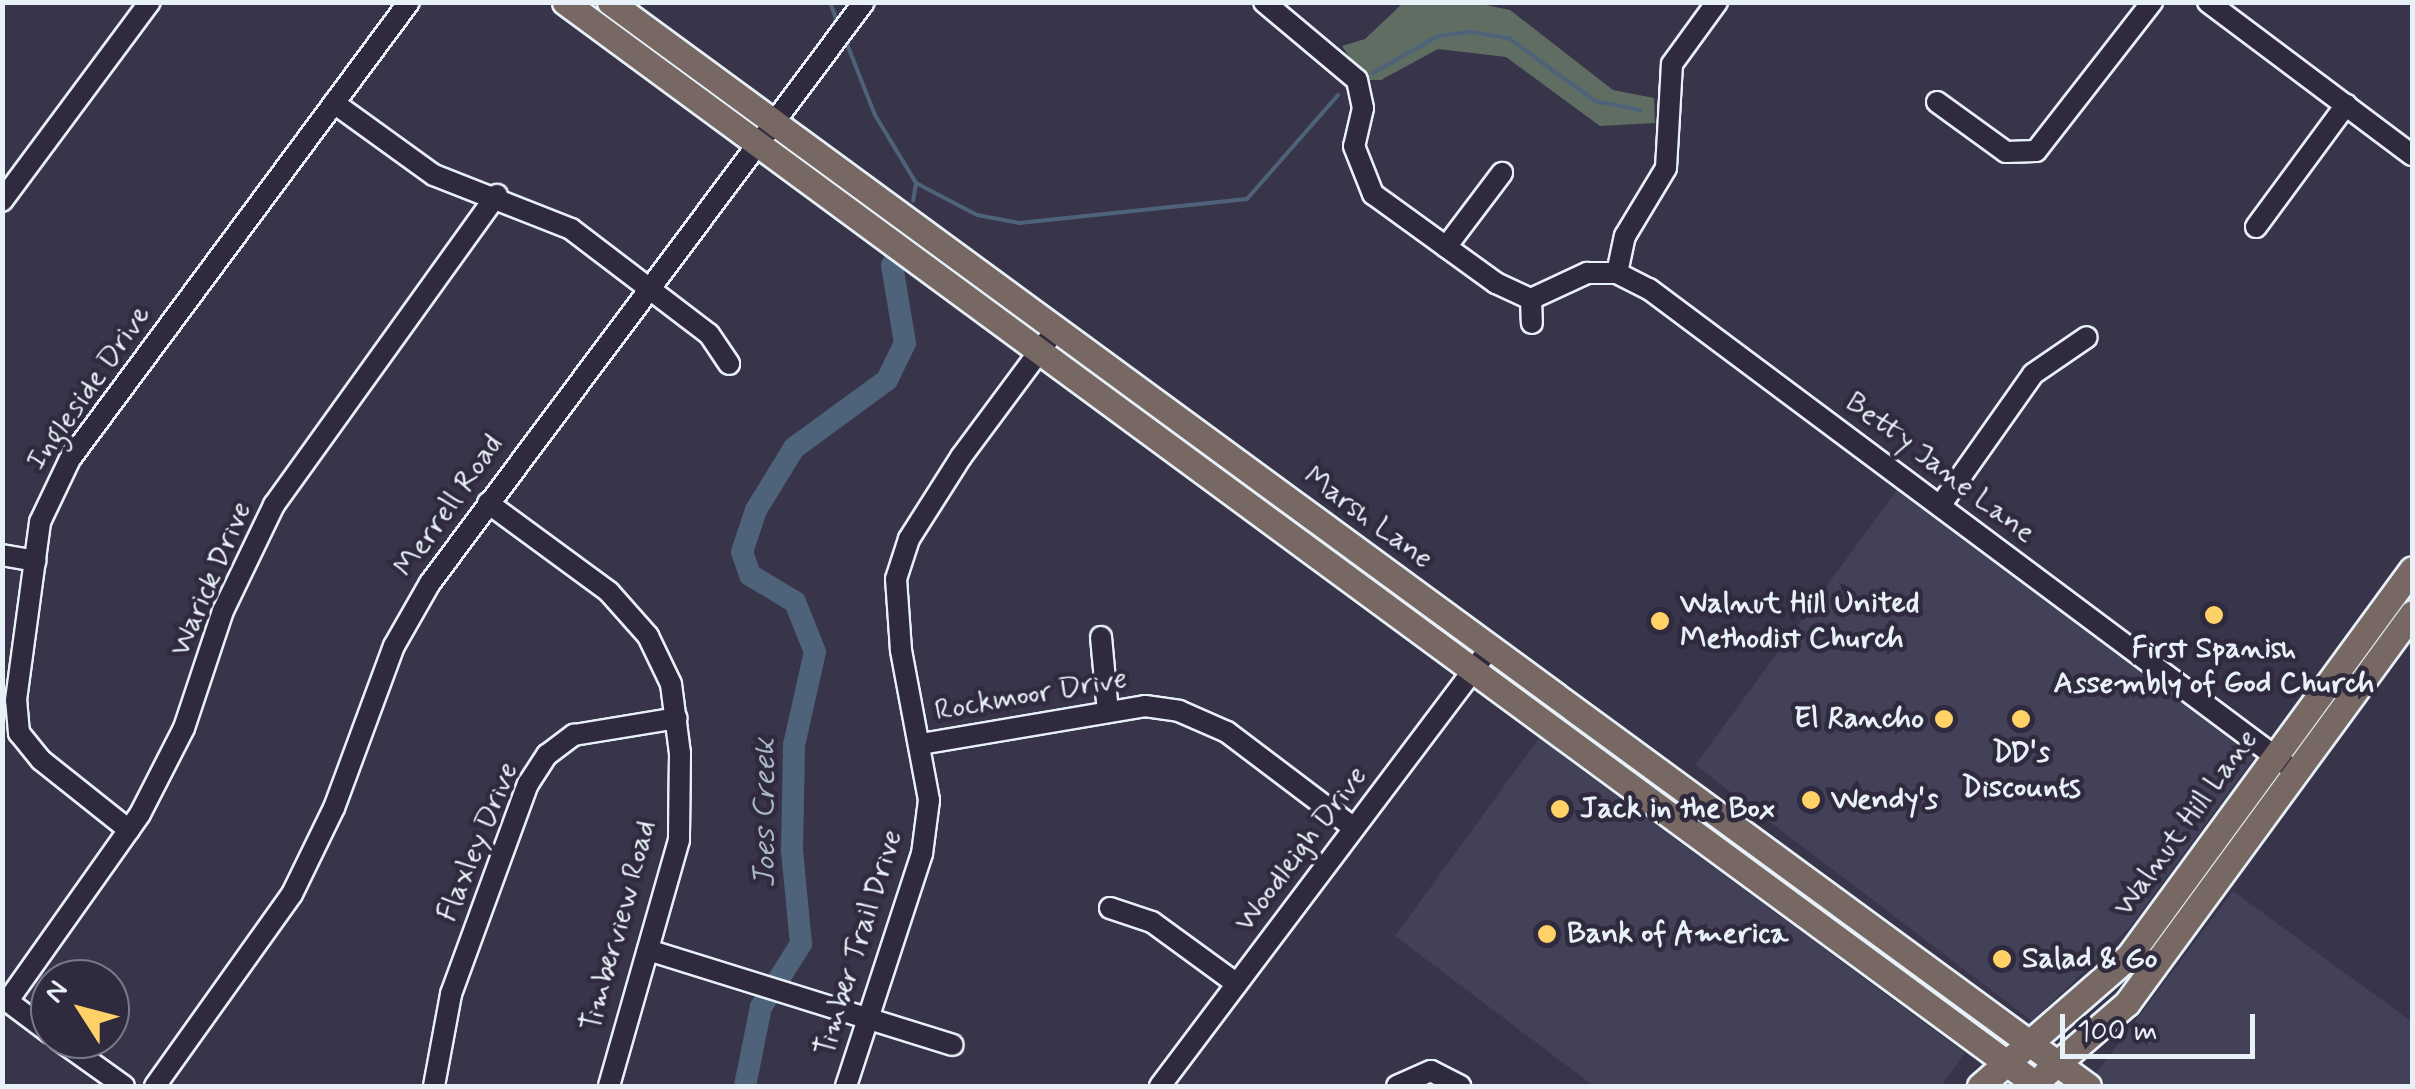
<!DOCTYPE html>
<style>
body{margin:0}
#map{position:relative;width:2415px;height:1089px;overflow:hidden;background:#383449;font-family:Mynerve,sans-serif}
div>[style]{position:absolute}
.built>*{inset:0;background:#434158}
.green>*{inset:0;background:#5f6d63}
.stream>*{height:4px;margin:-2px;padding:0 2px;transform-origin:2px;border-radius:2px;background:#4e637a}
.river>*{height:22px;margin:-11px;padding:0 11px;transform-origin:11px;border-radius:11px;background:#4e637a}
.roads{filter:drop-shadow(2px 0 #e8f1f8) drop-shadow(-2px 0 #e8f1f8) drop-shadow(0 2px #e8f1f8) drop-shadow(0 -2px #e8f1f8)}
.minor>*{height:20px;margin:-10px;padding:0 10px;transform-origin:10px;border-radius:10px;background:#2f2a3d}
.major>*{height:25px;margin:-12.5px;padding:0 12.5px;transform-origin:12.5px;border-radius:12.5px;background:#776864}
.dots>*{width:28px;height:28px;translate:-50% -50%;box-sizing:border-box;border:5px solid #2f2a3d;border-radius:50%}
span{translate:-50% -50%;white-space:nowrap;text-align:center;line-height:1.15;-webkit-text-stroke:9px #2f2a3d;paint-order:stroke}
.street-label{font-size:30px;color:#e8f1f8}
.poi-label{font-size:30px;color:#e8f1f8;font-weight:700}
.left{translate:0 -50%;text-align:left}
.right{translate:-100% -50%;text-align:right}
.water-label{font-size:32px;color:#aab8c6;font-style:italic}
.frame{position:absolute;inset:0;border:5px solid #e8f1f8;pointer-events:none}
.north{position:absolute;left:30px;top:959px;width:100px;height:100px;box-sizing:border-box;background:#2f2a3d;border:2px solid #797a88;border-radius:50%;rotate:306deg;font-size:28px;font-weight:700;line-height:40px;text-align:center;color:#e8f1f8}
.north::after{content:'';display:block;margin:auto;width:35px;height:45px;background:#ffd166;clip-path:polygon(50% 0,100% 100%,50% 72%,0 100%)}
.scale{position:absolute;left:2060px;top:1014px;width:195px;height:45px;box-sizing:border-box;border:5px solid #e8f1f8;border-top:0;padding-left:12px;font-size:30px;line-height:35px;white-space:nowrap;color:#e8f1f8;-webkit-text-stroke:8px #2f2a3d;paint-order:stroke}
</style>
<div id="map">
<div class="built">
<i style="clip-path:polygon(1897px 490px,2256px 755px,2130px 927px,2032px 1021px,1695px 765px)"></i>
<i style="clip-path:polygon(1539px 738px,1965px 1053px,1941px 1086px,1594px 1086px,1395px 936px)"></i>
<i style="clip-path:polygon(2233px 891px,2412px 1022px,2412px 1086px,2109px 1086px,2094px 1076px)"></i>
</div>
<div class="green">
<i style="clip-path:polygon(1403px 3px,1476px 3px,1510px 10px,1613px 90px,1654px 98px,1655px 123px,1600px 126px,1506px 57px,1438px 49px,1381px 80px,1365px 80px,1342px 46px,1365px 39px)"></i>
</div>
<div class="stream">
<i style="left:830px;top:2px;width:20px;rotate:70deg"></i>
<i style="left:845px;top:39px;width:82px;rotate:68.5deg"></i>
<i style="left:875px;top:115px;width:79px;rotate:58.9deg"></i>
<i style="left:916px;top:183px;width:18px;rotate:99deg"></i>
<i style="left:1373px;top:73px;width:75px;rotate:-29.6deg"></i>
<i style="left:1438px;top:36px;width:34px;rotate:-7deg"></i>
<i style="left:1472px;top:32px;width:39px;rotate:10deg"></i>
<i style="left:1510px;top:39px;width:105px;rotate:36.1deg"></i>
<i style="left:1595px;top:101px;width:46px;rotate:11.3deg"></i>
<i style="left:916px;top:183px;width:69px;rotate:27.7deg"></i>
<i style="left:977px;top:215px;width:43px;rotate:10.8deg"></i>
<i style="left:1019px;top:223px;width:229px;rotate:-6deg"></i>
<i style="left:1247px;top:199px;width:138px;rotate:-48.8deg"></i>
</div>
<div class="river">
<i style="left:745px;top:1086px;width:81px;rotate:-78.6deg"></i>
<i style="left:761px;top:1007px;width:75px;rotate:-57.6deg"></i>
<i style="left:801px;top:944px;width:93px;rotate:-95.5deg"></i>
<i style="left:792px;top:851px;width:106px;rotate:-88.9deg"></i>
<i style="left:794px;top:745px;width:95px;rotate:-77.3deg"></i>
<i style="left:815px;top:652px;width:54px;rotate:-111.8deg"></i>
<i style="left:795px;top:602px;width:52px;rotate:-149deg"></i>
<i style="left:750px;top:575px;width:24px;rotate:-109deg"></i>
<i style="left:742px;top:552px;width:44px;rotate:-71.6deg"></i>
<i style="left:756px;top:510px;width:73px;rotate:-58.5deg"></i>
<i style="left:794px;top:448px;width:115px;rotate:-36.2deg"></i>
<i style="left:887px;top:380px;width:41px;rotate:-64.1deg"></i>
<i style="left:905px;top:343px;width:79px;rotate:-99.5deg"></i>
</div>
<div class="roads">
<div class="minor">
<i style="left:1264px;top:2px;width:121px;rotate:40deg"></i>
<i style="left:1357px;top:80px;width:29px;rotate:78deg"></i>
<i style="left:1363px;top:108px;width:39px;rotate:103deg"></i>
<i style="left:1354px;top:146px;width:52px;rotate:68.4deg"></i>
<i style="left:1373px;top:194px;width:152px;rotate:35.9deg"></i>
<i style="left:1496px;top:283px;width:38px;rotate:25deg"></i>
<i style="left:1531px;top:299px;width:62px;rotate:-24.9deg"></i>
<i style="left:1587px;top:273px;width:30px"></i>
<i style="left:1617px;top:273px;width:36px;rotate:27deg"></i>
<i style="left:1649px;top:289px;width:794px;rotate:36.75deg"></i>
<i style="left:2208px;top:2px;width:255px;rotate:36.9deg"></i>
<i style="left:1937px;top:102px;width:85px;rotate:35.9deg"></i>
<i style="left:2006px;top:152px;width:30px;rotate:-2deg"></i>
<i style="left:2036px;top:151px;width:189px;rotate:-52.1deg"></i>
<i style="left:334px;top:103px;width:123px;rotate:35.8deg"></i>
<i style="left:434px;top:175px;width:147px;rotate:21.5deg"></i>
<i style="left:571px;top:229px;width:173px;rotate:37.3deg"></i>
<i style="left:709px;top:334px;width:36px;rotate:56deg"></i>
<i style="left:2px;top:201px;width:248px;rotate:-53.4deg"></i>
<i style="left:2256px;top:227px;width:152px;rotate:-53.6deg"></i>
<i style="left:1446px;top:247px;width:93px;rotate:-52.9deg"></i>
<i style="left:1617px;top:273px;width:38px;rotate:-78deg"></i>
<i style="left:1625px;top:236px;width:79px;rotate:-58.9deg"></i>
<i style="left:1666px;top:168px;width:104px;rotate:-86.7deg"></i>
<i style="left:1672px;top:64px;width:77px;rotate:-54deg"></i>
<i style="left:1531px;top:299px;width:24px;rotate:88deg"></i>
<i style="left:488px;top:503px;width:150px;rotate:36.3deg"></i>
<i style="left:609px;top:592px;width:59px;rotate:48.4deg"></i>
<i style="left:648px;top:636px;width:53px;rotate:64.4deg"></i>
<i style="left:671px;top:684px;width:70px;rotate:82.6deg"></i>
<i style="left:680px;top:753px;width:87px;rotate:90.7deg"></i>
<i style="left:679px;top:840px;width:256px;rotate:105.9deg"></i>
<i style="left:1940px;top:506px;width:161px;rotate:-54.8deg"></i>
<i style="left:2033px;top:374px;width:65px;rotate:-34.4deg"></i>
<i style="left:2px;top:555px;width:34px;rotate:10deg"></i>
<i style="left:1101px;top:637px;width:75px;rotate:84.7deg"></i>
<i style="left:921px;top:744px;width:227px;rotate:-9.6deg"></i>
<i style="left:1145px;top:706px;width:34px;rotate:8deg"></i>
<i style="left:1179px;top:711px;width:52px;rotate:23.6deg"></i>
<i style="left:1227px;top:732px;width:159px;rotate:37.1deg"></i>
<i style="left:129px;top:830px;width:112px;rotate:-141.5deg"></i>
<i style="left:41px;top:760px;width:35px;rotate:-129deg"></i>
<i style="left:19px;top:733px;width:33px;rotate:-95deg"></i>
<i style="left:16px;top:700px;width:180px;rotate:-82.3deg"></i>
<i style="left:40px;top:522px;width:70px;rotate:-64.5deg"></i>
<i style="left:70px;top:459px;width:569px;rotate:-53.43deg"></i>
<i style="left:1110px;top:908px;width:44px;rotate:18.4deg"></i>
<i style="left:1152px;top:922px;width:105px;rotate:36.1deg"></i>
<i style="left:648px;top:950px;width:319px;rotate:17.3deg"></i>
<i style="left:2px;top:997px;width:60px;rotate:36.9deg"></i>
<i style="left:7px;top:1002px;width:230px;rotate:-54.7deg"></i>
<i style="left:140px;top:814px;width:97px;rotate:-62.9deg"></i>
<i style="left:184px;top:728px;width:123px;rotate:-71.6deg"></i>
<i style="left:223px;top:611px;width:118px;rotate:-64.3deg"></i>
<i style="left:274px;top:505px;width:382px;rotate:-54.3deg"></i>
<i style="left:58px;top:1039px;width:81px;rotate:35.5deg"></i>
<i style="left:155px;top:1086px;width:236px;rotate:-54.5deg"></i>
<i style="left:292px;top:894px;width:96px;rotate:-64deg"></i>
<i style="left:334px;top:808px;width:173px;rotate:-69.7deg"></i>
<i style="left:394px;top:646px;width:73px;rotate:-60.3deg"></i>
<i style="left:430px;top:583px;width:725px;rotate:-53.24deg"></i>
<i style="left:434px;top:1086px;width:94px;rotate:-79.5deg"></i>
<i style="left:451px;top:994px;width:224px;rotate:-69.9deg"></i>
<i style="left:528px;top:784px;width:35px;rotate:-57deg"></i>
<i style="left:547px;top:755px;width:34px;rotate:-37deg"></i>
<i style="left:574px;top:735px;width:104px;rotate:-9.4deg"></i>
<i style="left:846px;top:1086px;width:244px;rotate:-71.9deg"></i>
<i style="left:922px;top:854px;width:54px;rotate:-82.6deg"></i>
<i style="left:929px;top:800px;width:153px;rotate:-100.6deg"></i>
<i style="left:901px;top:650px;width:71px;rotate:-94deg"></i>
<i style="left:896px;top:579px;width:42px;rotate:-72deg"></i>
<i style="left:909px;top:539px;width:97px;rotate:-57.6deg"></i>
<i style="left:961px;top:457px;width:146px;rotate:-53.4deg"></i>
<i style="left:1160px;top:1086px;width:548px;rotate:-53deg"></i>
<i style="left:1397px;top:1086px;width:37px;rotate:-24deg"></i>
<i style="left:1431px;top:1071px;width:33px;rotate:27deg"></i>
</div>
<div class="major">
<i style="left:565px;top:2px;width:1829px;rotate:36.35deg"></i>
<i style="left:610px;top:2px;width:1833px;rotate:36.26deg"></i>
<i style="left:2045px;top:1074px;width:108px;rotate:-40.9deg"></i>
<i style="left:2127px;top:1003px;width:483px;rotate:-53.8deg"></i>
<i style="left:1980px;top:1086px;width:198px;rotate:-41.1deg"></i>
<i style="left:2129px;top:956px;width:479px;rotate:-53.8deg"></i>
</div>
</div>
<div class="dots">
<i style="left:2214px;top:615px;background:#ffd166"></i>
<i style="left:1660px;top:621px;background:#ffd166"></i>
<i style="left:1944px;top:719px;background:#ffd166"></i>
<i style="left:2021px;top:719px;background:#ffd166"></i>
<i style="left:1811px;top:800px;background:#ffd166"></i>
<i style="left:1560px;top:809px;background:#ffd166"></i>
<i style="left:1547px;top:934px;background:#ffd166"></i>
<i style="left:2002px;top:959px;background:#ffd166"></i>
</div>
<div class="street-label">
<span style="left:89px;top:388px;rotate:-55deg">Ingleside Drive</span>
<span style="left:1940px;top:468px;rotate:37deg">Betty Jane Lane</span>
<span style="left:449px;top:506px;rotate:-55deg">Merrell Road</span>
<span style="left:1368px;top:518px;rotate:36deg">Marsh Lane</span>
<span style="left:211px;top:579px;rotate:-67deg">Warick Drive</span>
<span style="left:1031px;top:695px;rotate:-10deg">Rockmoor Drive</span>
<span style="left:2186px;top:823px;rotate:-54deg">Walnut Hill Lane</span>
<span style="left:478px;top:842px;rotate:-68deg">Flaxley Drive</span>
<span style="left:1301px;top:849px;rotate:-53deg">Woodleigh Drive</span>
<span style="left:619px;top:926px;rotate:-75deg">Timberview Road</span>
<span style="left:859px;top:943px;rotate:-73deg">Timber Trail Drive</span>
</div>
<div class="poi-label">
<span class="left" style="left:1680px;top:621px">Walnut Hill United<br>Methodist Church</span>
<span style="left:2214px;top:666px">First Spanish<br>Assembly of God Church</span>
<span class="right" style="left:1924px;top:719px">El Rancho</span>
<span style="left:2021px;top:770px">DD's<br>Discounts</span>
<span class="left" style="left:1831px;top:800px">Wendy's</span>
<span class="left" style="left:1580px;top:809px">Jack in the Box</span>
<span class="left" style="left:1567px;top:934px">Bank of America</span>
<span class="left" style="left:2022px;top:959px">Salad &amp; Go</span>
</div>
<div class="water-label">
<span style="left:765px;top:813px;rotate:-90deg">Joes Creek</span>
</div>
<div class="frame"></div>
<div class="north">N</div>
<div class="scale">100 m</div>
</div>
